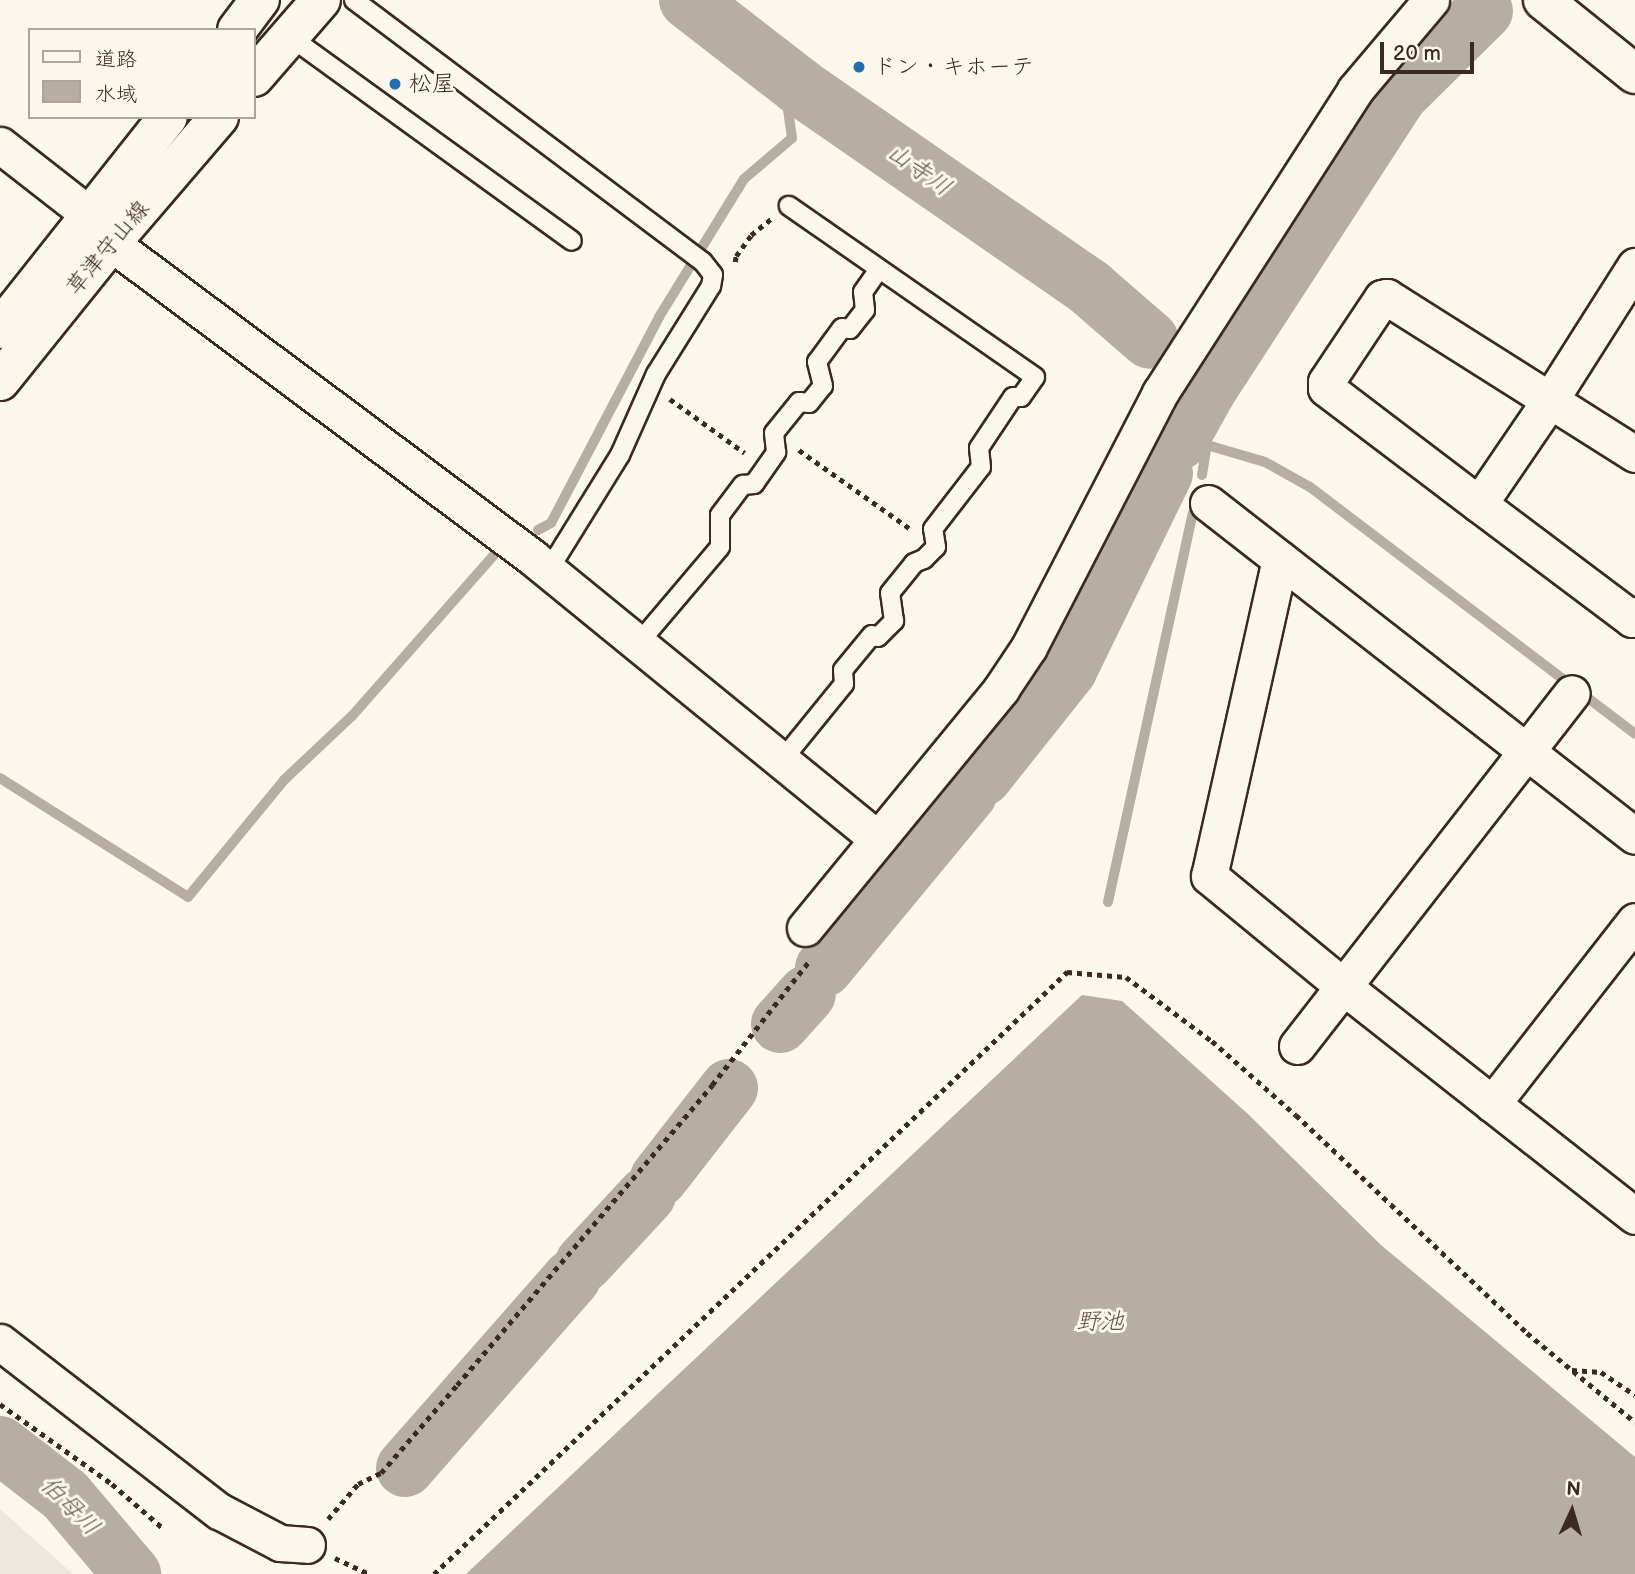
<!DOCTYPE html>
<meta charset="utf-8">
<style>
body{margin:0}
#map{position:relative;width:1635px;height:1574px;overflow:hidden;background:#fbf7ec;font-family:"Balsamiq Sans","Klee One",sans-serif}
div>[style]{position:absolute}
.built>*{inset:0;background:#ede8dd}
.water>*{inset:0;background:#b6aea2}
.stream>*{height:10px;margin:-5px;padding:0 5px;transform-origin:5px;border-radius:5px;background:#b6aea2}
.river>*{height:58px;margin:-29px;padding:0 29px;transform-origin:29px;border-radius:29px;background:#b6aea2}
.path>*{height:4.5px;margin-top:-2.25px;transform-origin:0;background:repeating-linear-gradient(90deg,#3b2a1e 0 5px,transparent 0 10px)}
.roads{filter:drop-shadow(2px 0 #3b2a1e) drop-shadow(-2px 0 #3b2a1e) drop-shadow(0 2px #3b2a1e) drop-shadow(0 -2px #3b2a1e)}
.service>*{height:18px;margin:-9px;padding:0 9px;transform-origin:9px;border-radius:9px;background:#fbf7ec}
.minor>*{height:35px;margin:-17.5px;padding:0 17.5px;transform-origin:17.5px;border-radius:17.5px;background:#fbf7ec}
.secondary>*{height:38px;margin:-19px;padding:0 19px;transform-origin:19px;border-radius:19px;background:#fbf7ec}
.primary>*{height:38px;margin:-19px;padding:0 19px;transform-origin:19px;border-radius:19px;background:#fbf7ec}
.dots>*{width:19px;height:19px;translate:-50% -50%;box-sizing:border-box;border:4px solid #fbf7ec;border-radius:50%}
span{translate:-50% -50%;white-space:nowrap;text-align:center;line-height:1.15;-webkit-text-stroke:6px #fbf7ec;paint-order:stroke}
.poi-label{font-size:23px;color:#3b2a1e}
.left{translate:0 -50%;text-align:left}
.street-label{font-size:23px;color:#3b2a1e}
.water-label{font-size:24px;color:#605246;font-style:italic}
.legend{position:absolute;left:28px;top:28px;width:228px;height:91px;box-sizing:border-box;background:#fbf7ec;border:2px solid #aea59a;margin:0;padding:9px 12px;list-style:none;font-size:21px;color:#3b2a1e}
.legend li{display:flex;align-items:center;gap:14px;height:35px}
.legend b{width:35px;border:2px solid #aea59a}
.north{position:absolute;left:1537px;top:1476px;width:70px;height:70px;-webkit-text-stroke:5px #fbf7ec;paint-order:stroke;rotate:4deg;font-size:19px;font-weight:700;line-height:28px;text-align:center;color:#3b2a1e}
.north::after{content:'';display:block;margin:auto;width:24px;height:32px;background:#3b2a1e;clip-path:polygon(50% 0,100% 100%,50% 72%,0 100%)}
.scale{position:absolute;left:1380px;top:42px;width:94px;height:32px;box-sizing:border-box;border:4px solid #3b2a1e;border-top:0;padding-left:9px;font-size:21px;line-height:24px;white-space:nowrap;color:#3b2a1e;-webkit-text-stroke:5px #fbf7ec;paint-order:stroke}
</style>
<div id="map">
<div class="built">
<i style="clip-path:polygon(0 1509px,73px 1574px,0 1574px)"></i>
</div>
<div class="water">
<i style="clip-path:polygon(1082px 995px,1122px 1001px,1248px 1114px,1381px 1245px,1635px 1457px,1635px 1574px,466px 1574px)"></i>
</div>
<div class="stream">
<i style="left:1183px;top:433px;width:27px;rotate:27deg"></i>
<i style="left:1207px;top:445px;width:60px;rotate:16.3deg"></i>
<i style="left:1265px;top:462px;width:51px;rotate:29.1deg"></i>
<i style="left:1310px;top:487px;width:408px;rotate:37.2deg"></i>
<i style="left:1202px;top:475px;width:30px;rotate:-81deg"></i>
<i style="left:538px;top:530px;width:15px;rotate:-28deg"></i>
<i style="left:551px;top:523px;width:233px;rotate:-62.3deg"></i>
<i style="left:659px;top:317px;width:162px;rotate:-58.4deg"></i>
<i style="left:744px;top:179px;width:63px;rotate:-40.5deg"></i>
<i style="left:792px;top:138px;width:28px;rotate:-98deg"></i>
<i style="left:788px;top:110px;width:26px;rotate:-62deg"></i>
<i style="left:0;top:778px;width:222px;rotate:32.3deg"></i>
<i style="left:188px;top:897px;width:151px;rotate:-50.6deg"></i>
<i style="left:284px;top:780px;width:93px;rotate:-43.3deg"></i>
<i style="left:352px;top:716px;width:215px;rotate:-48.6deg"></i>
<i style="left:1108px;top:902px;width:398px;rotate:-77.7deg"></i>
</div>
<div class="river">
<i style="left:688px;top:0;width:142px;rotate:37.8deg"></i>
<i style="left:800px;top:87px;width:353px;rotate:34.7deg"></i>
<i style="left:1090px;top:288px;width:79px;rotate:40.9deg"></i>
<i style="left:1179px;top:441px;width:60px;rotate:-60.9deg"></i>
<i style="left:1208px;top:389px;width:349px;rotate:-57deg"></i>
<i style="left:1398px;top:96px;width:121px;rotate:-44.7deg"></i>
<i style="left:983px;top:777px;width:137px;rotate:-51.5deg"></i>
<i style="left:1068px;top:670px;width:219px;rotate:-64deg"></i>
<i style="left:824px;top:968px;width:226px;rotate:-50.4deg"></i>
<i style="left:780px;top:1024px;width:40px;rotate:-48deg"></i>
<i style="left:659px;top:1178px;width:114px;rotate:-52.1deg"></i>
<i style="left:584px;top:1263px;width:93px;rotate:-47.2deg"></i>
<i style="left:0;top:1445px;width:82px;rotate:37.6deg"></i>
<i style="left:65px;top:1495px;width:104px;rotate:49.7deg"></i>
<i style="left:405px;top:1468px;width:253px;rotate:-48.7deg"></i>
</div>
<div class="path">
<i style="left:735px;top:262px;width:6px;rotate:-81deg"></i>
<i style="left:736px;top:256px;width:26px;rotate:-54deg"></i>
<i style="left:751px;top:235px;width:26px;rotate:-39deg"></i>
<i style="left:670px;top:399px;width:92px;rotate:35.8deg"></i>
<i style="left:799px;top:450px;width:135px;rotate:35.3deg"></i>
<i style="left:1572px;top:1370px;width:29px;rotate:4deg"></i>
<i style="left:1601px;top:1372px;width:41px;rotate:34.1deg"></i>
<i style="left:0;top:1404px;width:138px;rotate:35.5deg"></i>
<i style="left:112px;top:1484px;width:69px;rotate:40.9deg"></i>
<i style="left:328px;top:1519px;width:46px;rotate:-49.4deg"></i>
<i style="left:358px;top:1484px;width:25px;rotate:-26deg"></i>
<i style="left:381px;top:1473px;width:116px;rotate:-49.2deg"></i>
<i style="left:457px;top:1385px;width:394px;rotate:-49.6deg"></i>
<i style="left:712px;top:1085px;width:159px;rotate:-51.9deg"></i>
<i style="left:335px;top:1558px;width:38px;rotate:25deg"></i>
<i style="left:434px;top:1574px;width:874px;rotate:-43.56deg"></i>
<i style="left:1067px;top:972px;width:59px;rotate:4.8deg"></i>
<i style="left:1126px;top:977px;width:107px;rotate:36.7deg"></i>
<i style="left:1212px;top:1041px;width:112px;rotate:41.4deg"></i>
<i style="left:1296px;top:1115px;width:318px;rotate:43.3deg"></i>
<i style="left:1527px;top:1333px;width:140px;rotate:39.5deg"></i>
</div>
<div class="roads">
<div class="service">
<i style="left:354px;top:0;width:436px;rotate:36.9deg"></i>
<i style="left:703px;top:262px;width:16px;rotate:52deg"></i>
<i style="left:713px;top:275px;width:11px;rotate:100deg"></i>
<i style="left:711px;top:286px;width:104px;rotate:122deg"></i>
<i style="left:656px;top:374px;width:89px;rotate:114deg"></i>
<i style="left:620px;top:455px;width:137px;rotate:121.8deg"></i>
<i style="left:289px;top:36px;width:349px;rotate:35.9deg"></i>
<i style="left:637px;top:645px;width:128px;rotate:-49.7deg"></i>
<i style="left:720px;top:547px;width:32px;rotate:-90deg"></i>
<i style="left:720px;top:515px;width:38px;rotate:-53deg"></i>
<i style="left:743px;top:485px;width:11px;rotate:-5deg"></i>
<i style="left:754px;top:484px;width:39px;rotate:-55deg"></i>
<i style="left:776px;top:452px;width:19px;rotate:-96deg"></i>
<i style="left:774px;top:433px;width:40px;rotate:-51deg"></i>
<i style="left:799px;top:402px;width:10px;rotate:6deg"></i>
<i style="left:809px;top:403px;width:22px;rotate:-51deg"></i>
<i style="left:823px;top:386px;width:25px;rotate:-104deg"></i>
<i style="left:817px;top:362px;width:42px;rotate:-53.7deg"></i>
<i style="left:842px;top:328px;width:8px;rotate:7deg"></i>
<i style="left:850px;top:329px;width:24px;rotate:-52deg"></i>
<i style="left:865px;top:310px;width:18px;rotate:-96deg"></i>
<i style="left:863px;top:292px;width:28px;rotate:-55deg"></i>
<i style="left:783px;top:759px;width:97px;rotate:-50.9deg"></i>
<i style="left:844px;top:684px;width:14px;rotate:-94deg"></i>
<i style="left:843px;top:670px;width:45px;rotate:-50.4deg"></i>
<i style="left:872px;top:635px;width:6px;rotate:18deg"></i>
<i style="left:878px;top:637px;width:23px;rotate:-45deg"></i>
<i style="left:894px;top:621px;width:28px;rotate:-98deg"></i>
<i style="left:890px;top:593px;width:38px;rotate:-51deg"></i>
<i style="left:914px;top:563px;width:11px;rotate:-22deg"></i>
<i style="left:924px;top:559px;width:17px;rotate:-45deg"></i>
<i style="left:936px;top:547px;width:18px;rotate:-99deg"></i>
<i style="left:933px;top:529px;width:78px;rotate:-52.3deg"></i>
<i style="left:981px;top:467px;width:19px;rotate:-96deg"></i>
<i style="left:979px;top:448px;width:61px;rotate:-56.3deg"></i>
<i style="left:1013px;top:397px;width:8px"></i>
<i style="left:1021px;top:397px;width:24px;rotate:-55deg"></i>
<i style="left:1035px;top:377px;width:300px;rotate:-145.2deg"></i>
</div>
<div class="minor">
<i style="left:0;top:145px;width:115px;rotate:38deg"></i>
<i style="left:111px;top:243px;width:525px;rotate:36.72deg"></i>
<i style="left:532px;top:557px;width:445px;rotate:39.2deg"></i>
<i style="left:1635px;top:454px;width:294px;rotate:-147.7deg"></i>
<i style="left:1387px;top:297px;width:5px;rotate:169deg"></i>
<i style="left:1382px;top:298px;width:101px;rotate:123.7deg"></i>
<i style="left:1326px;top:382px;width:6px;rotate:90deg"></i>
<i style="left:1326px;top:388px;width:192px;rotate:37.2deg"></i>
<i style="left:1479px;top:504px;width:191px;rotate:36.9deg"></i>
<i style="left:1632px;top:619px;width:5px;rotate:-53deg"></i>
<i style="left:1208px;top:503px;width:541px;rotate:37.95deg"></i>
<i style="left:1479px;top:504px;width:126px;rotate:-55.7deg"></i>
<i style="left:1550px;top:400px;width:159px;rotate:-57.6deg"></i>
<i style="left:1280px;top:559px;width:325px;rotate:102.6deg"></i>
<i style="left:1209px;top:876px;width:175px;rotate:39.4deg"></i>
<i style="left:1344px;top:987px;width:370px;rotate:38.2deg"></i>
<i style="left:805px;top:928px;width:309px;rotate:-50.6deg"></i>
<i style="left:1001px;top:689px;width:50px;rotate:-56.3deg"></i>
<i style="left:1029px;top:647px;width:286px;rotate:-62.7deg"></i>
<i style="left:1160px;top:393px;width:360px;rotate:-57.2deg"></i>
<i style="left:1355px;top:90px;width:118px;rotate:-49.8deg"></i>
<i style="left:1297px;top:1046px;width:447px;rotate:-52.1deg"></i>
<i style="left:1492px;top:1104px;width:232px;rotate:-52deg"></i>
<i style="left:0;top:1342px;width:277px;rotate:37.7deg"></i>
<i style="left:219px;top:1511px;width:69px;rotate:27.7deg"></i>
<i style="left:280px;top:1543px;width:27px;rotate:4deg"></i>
</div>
<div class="secondary">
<i style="left:1543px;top:0;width:118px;rotate:38.8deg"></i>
</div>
<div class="primary">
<i style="left:237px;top:30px;width:38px;rotate:-53deg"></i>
<i style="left:254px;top:77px;width:102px;rotate:-49deg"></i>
<i style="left:0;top:329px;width:270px;rotate:-51.6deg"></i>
<i style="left:0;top:381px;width:177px;rotate:-51.2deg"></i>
<i style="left:111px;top:243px;width:166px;rotate:-49.4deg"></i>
</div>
</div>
<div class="dots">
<i style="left:859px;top:67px;background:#1f6fb2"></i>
<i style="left:395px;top:84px;background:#1f6fb2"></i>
</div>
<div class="poi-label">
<span class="left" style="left:873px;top:67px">ドン・キホーテ</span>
<span class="left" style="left:409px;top:84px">松屋</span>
</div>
<div class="street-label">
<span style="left:108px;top:248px;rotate:-50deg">草津守山線</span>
</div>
<div class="water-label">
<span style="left:919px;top:170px;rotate:35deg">山寺川</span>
<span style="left:1100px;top:1322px">野池</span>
<span style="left:70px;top:1506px;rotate:45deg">伯母川</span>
</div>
<ul class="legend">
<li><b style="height:9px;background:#fbf7ec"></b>道路</li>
<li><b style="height:19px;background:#b6aea2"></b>水域</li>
</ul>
<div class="north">N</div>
<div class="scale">20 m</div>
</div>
